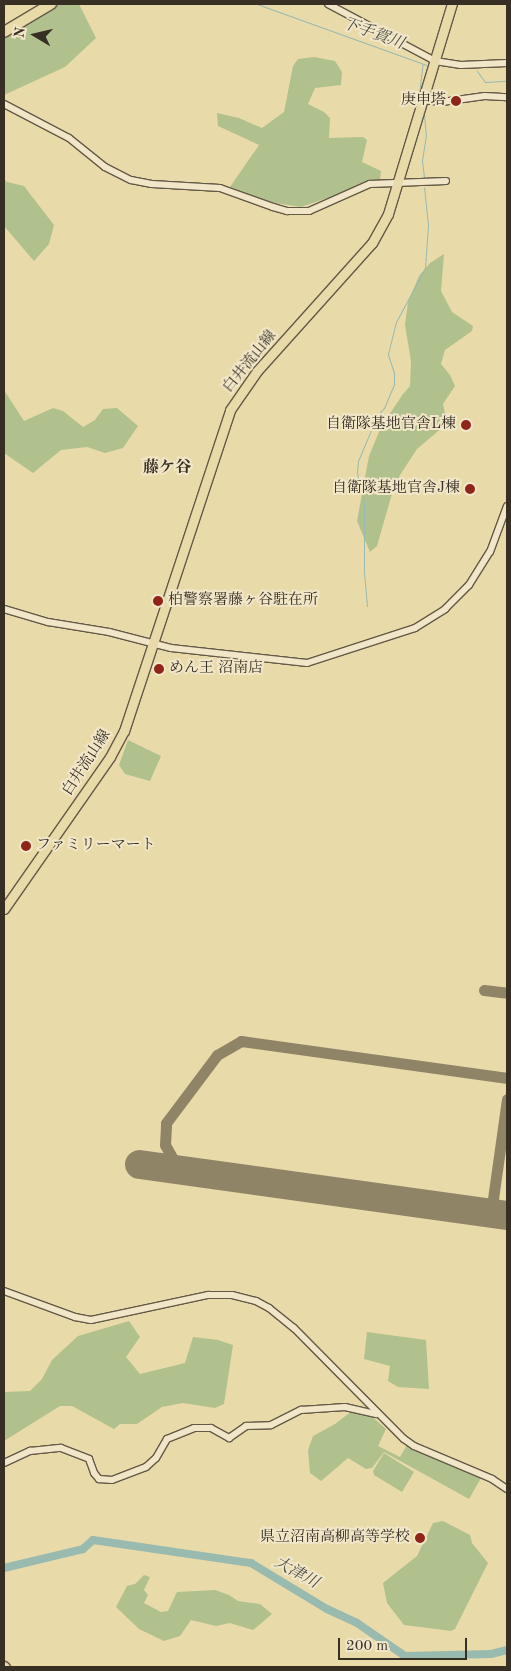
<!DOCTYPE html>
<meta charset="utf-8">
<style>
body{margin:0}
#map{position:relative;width:511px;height:1671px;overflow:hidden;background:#e9daaa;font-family:"Old Standard TT","Noto Serif JP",serif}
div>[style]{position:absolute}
.green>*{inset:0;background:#b0c18d}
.stream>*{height:1px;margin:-0.5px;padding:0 0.5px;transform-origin:0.5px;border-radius:0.5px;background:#98baaf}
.river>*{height:8px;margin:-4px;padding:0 4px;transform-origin:4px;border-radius:4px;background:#98baaf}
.taxiway>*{height:11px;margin:-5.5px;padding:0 5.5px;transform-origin:5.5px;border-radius:5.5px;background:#908467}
.runway>*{height:29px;margin:-14.5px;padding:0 14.5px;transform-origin:14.5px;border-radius:14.5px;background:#908467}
.roads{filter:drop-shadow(1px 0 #645946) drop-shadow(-1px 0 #645946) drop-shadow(0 1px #645946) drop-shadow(0 -1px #645946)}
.minor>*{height:6px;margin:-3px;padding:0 3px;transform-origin:3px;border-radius:3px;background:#f1e7c8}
.major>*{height:9px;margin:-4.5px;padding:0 4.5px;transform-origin:4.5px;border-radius:4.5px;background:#e9daaa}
.highway>*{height:10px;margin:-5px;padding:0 5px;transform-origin:5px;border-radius:5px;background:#e9daaa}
.dots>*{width:14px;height:14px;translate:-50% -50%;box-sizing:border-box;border:2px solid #f1e7c8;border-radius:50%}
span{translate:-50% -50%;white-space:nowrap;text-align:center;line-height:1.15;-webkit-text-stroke:4px #f1e7c8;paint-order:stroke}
.poi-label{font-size:15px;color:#372e24}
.right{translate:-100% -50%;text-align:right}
.left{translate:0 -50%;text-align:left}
.street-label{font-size:15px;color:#372e24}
.water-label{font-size:16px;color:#4f5147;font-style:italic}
.neighbourhood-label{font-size:16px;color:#372e24;font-weight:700}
.frame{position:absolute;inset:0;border:5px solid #372e24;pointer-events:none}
.north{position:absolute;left:10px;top:10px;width:50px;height:50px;-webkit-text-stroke:4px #f1e7c8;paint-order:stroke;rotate:279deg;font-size:14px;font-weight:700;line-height:20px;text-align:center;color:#372e24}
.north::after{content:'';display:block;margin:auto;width:18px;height:22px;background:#372e24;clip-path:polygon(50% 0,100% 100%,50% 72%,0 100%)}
.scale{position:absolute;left:338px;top:1638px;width:129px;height:22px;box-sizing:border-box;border:2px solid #372e24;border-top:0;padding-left:6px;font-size:15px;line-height:18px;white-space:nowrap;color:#372e24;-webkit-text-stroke:4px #f1e7c8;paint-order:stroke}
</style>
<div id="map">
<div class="green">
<i style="clip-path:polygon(58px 4px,79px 4px,96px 38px,65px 67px,4px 95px,4px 36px)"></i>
<i style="clip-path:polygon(314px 57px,335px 61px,342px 72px,341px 85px,315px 88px,308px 104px,324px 112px,330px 118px,329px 138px,363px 137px,367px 140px,362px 162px,381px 171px,380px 180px,301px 207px,263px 201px,230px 187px,259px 145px,218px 126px,217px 113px,239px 118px,262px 128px,284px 112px,293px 66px,298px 59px)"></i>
<i style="clip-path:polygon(4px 179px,7px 182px,24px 186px,54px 225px,49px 244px,34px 261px,4px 226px)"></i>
<i style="clip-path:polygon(444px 254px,441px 291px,452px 312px,473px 326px,472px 331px,445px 350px,441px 364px,450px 375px,455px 386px,443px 404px,446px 418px,444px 426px,417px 449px,400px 475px,391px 497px,377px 546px,370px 552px,357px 521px,369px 456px,381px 427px,403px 394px,410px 386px,411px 361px,405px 325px,408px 302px,419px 276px,430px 263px)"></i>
<i style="clip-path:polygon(4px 390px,24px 421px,53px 408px,63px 411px,83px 427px,95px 420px,103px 409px,117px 408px,138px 426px,123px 448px,105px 453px,87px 447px,61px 450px,33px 473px,4px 453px)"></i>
<i style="clip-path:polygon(128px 740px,161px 756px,150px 781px,125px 774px,119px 765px)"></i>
<i style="clip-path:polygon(129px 1321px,140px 1337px,126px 1357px,140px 1374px,185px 1363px,193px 1337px,218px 1340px,233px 1345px,224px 1404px,215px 1408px,183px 1403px,162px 1407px,137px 1424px,120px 1424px,114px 1429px,72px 1406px,60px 1406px,4px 1441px,4px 1392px,30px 1391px,42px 1379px,52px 1360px,78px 1336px)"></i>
<i style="clip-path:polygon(367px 1332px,426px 1340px,429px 1389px,398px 1387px,388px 1381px,390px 1366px,364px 1359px)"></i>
<i style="clip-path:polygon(352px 1411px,369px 1414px,386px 1429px,378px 1446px,400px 1457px,407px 1445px,481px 1478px,469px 1499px,384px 1452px,372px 1468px,366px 1469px,348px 1458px,321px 1481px,310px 1473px,308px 1450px,313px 1436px,335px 1424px)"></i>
<i style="clip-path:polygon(384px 1453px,414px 1472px,402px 1492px,374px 1475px,373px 1471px)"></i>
<i style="clip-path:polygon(443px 1521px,470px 1535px,472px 1543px,488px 1563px,455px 1629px,451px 1631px,404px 1625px,387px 1603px,383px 1583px,417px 1556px,433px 1523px)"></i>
<i style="clip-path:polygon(144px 1575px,150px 1577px,144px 1590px,148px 1595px,144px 1603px,161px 1612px,168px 1611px,177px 1592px,215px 1590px,229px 1595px,238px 1601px,260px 1604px,272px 1614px,253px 1630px,230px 1623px,216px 1626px,191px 1620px,180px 1636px,164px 1641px,139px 1629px,116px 1607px,127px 1586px,135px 1584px)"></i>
</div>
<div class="stream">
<i style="left:257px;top:4px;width:180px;rotate:19.8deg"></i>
<i style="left:477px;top:71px;width:14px;rotate:54deg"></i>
<i style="left:485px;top:82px;width:22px;rotate:-3deg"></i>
<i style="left:418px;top:102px;width:38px;rotate:-83deg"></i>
<i style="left:424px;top:114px;width:21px;rotate:85deg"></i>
<i style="left:426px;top:135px;width:26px;rotate:99deg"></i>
<i style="left:422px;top:161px;width:17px;rotate:83deg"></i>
<i style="left:367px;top:606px;width:37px;rotate:-95deg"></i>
<i style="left:364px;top:569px;width:68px;rotate:-90deg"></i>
<i style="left:364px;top:501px;width:30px;rotate:-104deg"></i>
<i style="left:357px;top:472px;width:11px;rotate:-85deg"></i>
<i style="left:358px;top:461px;width:49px;rotate:-67.1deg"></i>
<i style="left:377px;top:416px;width:11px;rotate:-49deg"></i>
<i style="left:384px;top:408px;width:26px;rotate:-67deg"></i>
<i style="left:394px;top:384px;width:11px;rotate:-90deg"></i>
<i style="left:394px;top:373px;width:20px;rotate:-108deg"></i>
<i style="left:388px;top:354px;width:33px;rotate:-76deg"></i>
<i style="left:396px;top:322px;width:61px;rotate:-61.8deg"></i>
<i style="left:425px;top:268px;width:43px;rotate:-86deg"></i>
<i style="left:428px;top:225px;width:38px;rotate:-96deg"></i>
</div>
<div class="river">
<i style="left:4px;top:1568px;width:81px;rotate:-13.5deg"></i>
<i style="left:83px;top:1549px;width:13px;rotate:-42deg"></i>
<i style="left:93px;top:1540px;width:160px;rotate:8.3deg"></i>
<i style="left:251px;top:1563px;width:89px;rotate:31.2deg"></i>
<i style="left:327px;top:1609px;width:33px;rotate:25deg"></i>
<i style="left:357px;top:1623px;width:58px;rotate:34.5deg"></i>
<i style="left:405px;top:1656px;width:86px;rotate:-1.3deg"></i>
<i style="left:491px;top:1654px;width:16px;rotate:-14deg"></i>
</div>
<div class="taxiway">
<i style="left:484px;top:990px;width:23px;rotate:7deg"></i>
<i style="left:185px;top:1170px;width:14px;rotate:-141deg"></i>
<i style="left:174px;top:1161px;width:18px;rotate:-119deg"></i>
<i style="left:165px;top:1145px;width:22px;rotate:-87deg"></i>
<i style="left:166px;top:1123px;width:85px;rotate:-53.1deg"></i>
<i style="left:217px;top:1055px;width:28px;rotate:-30deg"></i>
<i style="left:241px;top:1041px;width:269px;rotate:7.9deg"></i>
<i style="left:491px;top:1213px;width:115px;rotate:-82deg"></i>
</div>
<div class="runway">
<i style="left:139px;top:1164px;width:372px;rotate:7.9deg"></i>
</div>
<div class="roads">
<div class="minor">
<i style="left:328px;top:4px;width:121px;rotate:28deg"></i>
<i style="left:435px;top:61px;width:26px;rotate:9deg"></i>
<i style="left:461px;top:65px;width:46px;rotate:-2.5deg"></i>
<i style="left:423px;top:100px;width:19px;rotate:6deg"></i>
<i style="left:442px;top:102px;width:43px;rotate:-7.9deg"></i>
<i style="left:485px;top:96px;width:22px;rotate:3deg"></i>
<i style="left:4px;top:104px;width:73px;rotate:27.6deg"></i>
<i style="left:69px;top:138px;width:46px;rotate:38.9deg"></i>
<i style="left:105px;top:167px;width:29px;rotate:27deg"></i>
<i style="left:131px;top:180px;width:21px;rotate:11deg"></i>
<i style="left:152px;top:184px;width:68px;rotate:3.4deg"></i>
<i style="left:220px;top:188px;width:56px;rotate:19.7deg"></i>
<i style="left:273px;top:207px;width:15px;rotate:16deg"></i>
<i style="left:287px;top:211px;width:22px"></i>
<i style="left:309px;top:211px;width:67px;rotate:-23.9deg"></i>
<i style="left:370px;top:184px;width:76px;rotate:-2.3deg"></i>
<i style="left:4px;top:609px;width:46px;rotate:16.5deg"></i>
<i style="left:48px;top:622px;width:62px;rotate:9.3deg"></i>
<i style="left:109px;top:632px;width:64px;rotate:14.5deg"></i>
<i style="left:171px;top:648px;width:137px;rotate:6.3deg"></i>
<i style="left:307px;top:663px;width:114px;rotate:-18deg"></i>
<i style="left:415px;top:628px;width:36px;rotate:-32deg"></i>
<i style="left:445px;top:609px;width:34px;rotate:-45deg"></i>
<i style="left:469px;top:585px;width:39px;rotate:-58deg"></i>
<i style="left:490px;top:552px;width:49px;rotate:-69.7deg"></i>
<i style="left:4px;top:1291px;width:76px;rotate:20.1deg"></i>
<i style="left:75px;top:1317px;width:16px;rotate:11deg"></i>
<i style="left:91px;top:1320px;width:120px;rotate:-12.1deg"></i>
<i style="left:208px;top:1295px;width:24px"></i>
<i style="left:232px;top:1295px;width:25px;rotate:14deg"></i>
<i style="left:256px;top:1301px;width:15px;rotate:28deg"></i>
<i style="left:269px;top:1308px;width:32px;rotate:39deg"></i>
<i style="left:294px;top:1328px;width:156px;rotate:45.3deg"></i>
<i style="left:404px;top:1439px;width:12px;rotate:35deg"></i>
<i style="left:414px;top:1446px;width:85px;rotate:22.9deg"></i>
<i style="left:492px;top:1479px;width:18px;rotate:34deg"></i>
<i style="left:4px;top:1463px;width:29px;rotate:-25deg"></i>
<i style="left:30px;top:1451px;width:31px;rotate:-6deg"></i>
<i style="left:61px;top:1448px;width:30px;rotate:21deg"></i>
<i style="left:89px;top:1459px;width:15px;rotate:70deg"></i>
<i style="left:94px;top:1473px;width:8px;rotate:50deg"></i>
<i style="left:99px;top:1479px;width:13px;rotate:4deg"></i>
<i style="left:112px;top:1480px;width:36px;rotate:-21deg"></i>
<i style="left:146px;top:1467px;width:13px;rotate:-42deg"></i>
<i style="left:156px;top:1458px;width:22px;rotate:-60deg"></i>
<i style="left:167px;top:1439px;width:29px;rotate:-22deg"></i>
<i style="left:194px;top:1428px;width:17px"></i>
<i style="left:211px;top:1428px;width:21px;rotate:29deg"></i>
<i style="left:229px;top:1438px;width:21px;rotate:-35deg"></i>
<i style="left:246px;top:1426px;width:25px;rotate:-2deg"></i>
<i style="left:271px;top:1425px;width:34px;rotate:-27deg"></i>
<i style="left:301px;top:1410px;width:44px;rotate:-3.9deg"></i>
<i style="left:345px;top:1407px;width:32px;rotate:13deg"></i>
</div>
<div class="major">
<i style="left:4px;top:909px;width:185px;rotate:-55.1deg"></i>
<i style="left:110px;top:757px;width:30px;rotate:-62deg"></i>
<i style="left:124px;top:731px;width:338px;rotate:-71.7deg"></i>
<i style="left:230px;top:410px;width:47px;rotate:-55.3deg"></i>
<i style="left:257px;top:371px;width:172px;rotate:-48.1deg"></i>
<i style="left:372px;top:243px;width:33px;rotate:-61deg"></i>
<i style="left:388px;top:214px;width:220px;rotate:-73.1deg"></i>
<i style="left:4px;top:1666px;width:1px;rotate:45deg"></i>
</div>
<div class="highway">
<i style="left:4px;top:32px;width:55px;rotate:-30.8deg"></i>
</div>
</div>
<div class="dots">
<i style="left:456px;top:101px;background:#8f2418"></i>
<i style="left:466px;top:425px;background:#8f2418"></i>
<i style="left:470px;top:489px;background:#8f2418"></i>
<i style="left:158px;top:601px;background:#8f2418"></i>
<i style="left:159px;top:669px;background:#8f2418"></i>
<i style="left:26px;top:846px;background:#8f2418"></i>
<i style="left:420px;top:1538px;background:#8f2418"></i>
</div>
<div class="poi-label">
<span class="right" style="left:446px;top:101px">庚申塔</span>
<span class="right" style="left:456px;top:425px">自衛隊基地官舎L棟</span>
<span class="right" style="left:460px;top:489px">自衛隊基地官舎J棟</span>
<span class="left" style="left:168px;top:601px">柏警察署藤ヶ谷駐在所</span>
<span class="left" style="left:169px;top:669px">めん王 沼南店</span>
<span class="left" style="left:36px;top:846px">ファミリーマート</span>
<span class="right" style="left:410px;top:1538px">県立沼南高柳高等学校</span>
</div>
<div class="street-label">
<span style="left:250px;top:362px;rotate:-51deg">白井流山線</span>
<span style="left:87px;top:763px;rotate:-57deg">白井流山線</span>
</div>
<div class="water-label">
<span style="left:373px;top:34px;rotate:20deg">下手賀川</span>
<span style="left:296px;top:1573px;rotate:29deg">大津川</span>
</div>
<div class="neighbourhood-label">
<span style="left:167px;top:468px">藤ケ谷</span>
</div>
<div class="frame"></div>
<div class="north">N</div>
<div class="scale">200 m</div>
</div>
